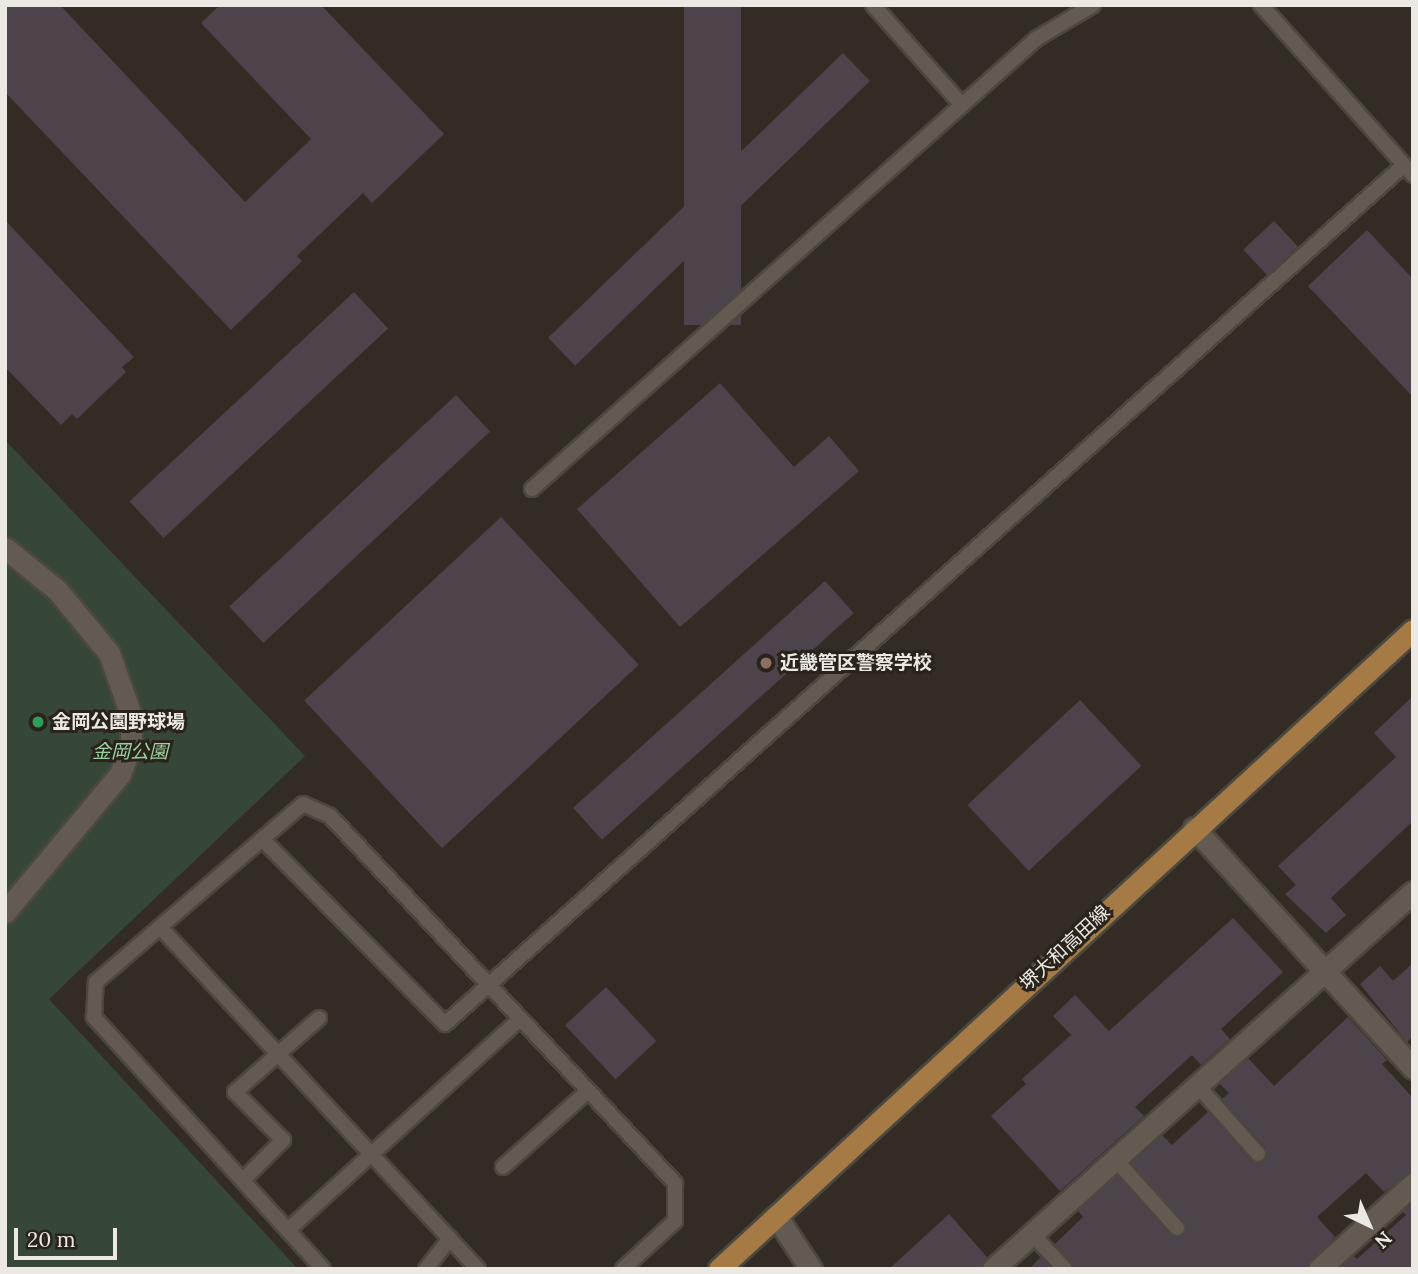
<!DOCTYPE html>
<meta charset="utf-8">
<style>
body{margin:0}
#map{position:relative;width:1418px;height:1274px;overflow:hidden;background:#332c24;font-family:Lora,"Noto Sans JP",serif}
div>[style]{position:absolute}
.green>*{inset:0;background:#364737}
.building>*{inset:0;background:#4c434b;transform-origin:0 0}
.roads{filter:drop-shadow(2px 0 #4c4840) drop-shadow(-2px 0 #4c4840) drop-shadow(0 2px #4c4840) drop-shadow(0 -2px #4c4840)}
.lane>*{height:14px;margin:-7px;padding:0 7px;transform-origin:7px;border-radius:7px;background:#635b52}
.street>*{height:21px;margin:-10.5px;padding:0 10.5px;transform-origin:10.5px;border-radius:10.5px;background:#635b52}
.primary>*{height:21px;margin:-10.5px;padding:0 10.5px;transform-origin:10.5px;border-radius:10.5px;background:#a57a45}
.dots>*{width:19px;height:19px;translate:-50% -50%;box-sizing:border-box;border:4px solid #29231b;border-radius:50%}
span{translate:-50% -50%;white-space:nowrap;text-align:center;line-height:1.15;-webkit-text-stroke:6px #29231b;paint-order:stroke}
.poi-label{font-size:19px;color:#ece8e3;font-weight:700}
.left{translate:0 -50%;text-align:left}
.park-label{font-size:19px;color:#9bd0a1;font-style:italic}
.street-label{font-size:19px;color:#ece8e3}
.frame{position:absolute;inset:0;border:7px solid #ece8e3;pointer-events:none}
.north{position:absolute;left:1334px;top:1190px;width:70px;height:70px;-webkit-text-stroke:5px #29231b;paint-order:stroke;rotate:136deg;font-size:19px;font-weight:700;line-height:28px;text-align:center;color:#ece8e3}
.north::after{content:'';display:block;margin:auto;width:24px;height:32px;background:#ece8e3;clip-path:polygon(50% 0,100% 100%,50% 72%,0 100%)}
.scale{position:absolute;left:14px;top:1228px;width:103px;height:32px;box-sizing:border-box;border:4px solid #ece8e3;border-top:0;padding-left:9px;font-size:21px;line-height:24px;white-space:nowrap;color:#ece8e3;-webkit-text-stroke:5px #29231b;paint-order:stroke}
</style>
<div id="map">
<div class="green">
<i style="clip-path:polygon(5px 440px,305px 756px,49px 999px,298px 1269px,5px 1269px)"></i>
</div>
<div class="building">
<i style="clip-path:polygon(5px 5px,60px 5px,245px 202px,311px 139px,201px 23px,220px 5px,321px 5px,444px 134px,372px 203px,363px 193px,297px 256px,302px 261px,231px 330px,5px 92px)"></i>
<i style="left:684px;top:5px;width:57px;height:320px"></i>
<i style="left:843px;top:53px;width:39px;height:410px;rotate:46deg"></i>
<i style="clip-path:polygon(5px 220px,134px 357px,122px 367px,126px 372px,77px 419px,72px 414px,61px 425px,5px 367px)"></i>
<i style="left:1274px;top:221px;width:35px;height:42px;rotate:47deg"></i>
<i style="clip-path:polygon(1367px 230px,1413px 279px,1413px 397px,1308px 286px)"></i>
<i style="left:354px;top:292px;width:50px;height:307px;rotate:47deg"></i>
<i style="clip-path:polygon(720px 383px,794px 467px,829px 436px,859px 471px,680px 627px,577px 509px)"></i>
<i style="left:456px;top:395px;width:50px;height:310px;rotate:47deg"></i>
<i style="left:501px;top:517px;width:202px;height:269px;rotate:47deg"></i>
<i style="left:825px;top:581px;width:43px;height:339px;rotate:48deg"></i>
<i style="clip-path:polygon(1413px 696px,1413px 821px,1331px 898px,1346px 915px,1326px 933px,1285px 894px,1296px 885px,1278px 866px,1396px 757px,1374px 733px)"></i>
<i style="left:1080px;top:700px;width:90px;height:154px;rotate:47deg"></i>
<i style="clip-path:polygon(1233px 918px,1283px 972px,1221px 1029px,1230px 1039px,1201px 1065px,1192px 1055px,1135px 1107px,1144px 1116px,1060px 1191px,991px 1116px,1026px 1084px,1022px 1079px,1071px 1035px,1053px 1016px,1075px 995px,1109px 1031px)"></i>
<i style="clip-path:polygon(1413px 963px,1413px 1037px,1407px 1042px,1360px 984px,1380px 966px,1393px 981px)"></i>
<i style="left:606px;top:987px;width:74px;height:56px;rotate:47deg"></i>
<i style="clip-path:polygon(1348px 1017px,1387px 1060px,1382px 1064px,1413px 1098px,1413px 1171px,1384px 1192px,1366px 1173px,1317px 1217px,1335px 1237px,1306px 1269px,1074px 1269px,1055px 1244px,1083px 1217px,1078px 1211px,1117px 1175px,1170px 1234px,1184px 1235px,1184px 1222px,1131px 1163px,1162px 1135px,1172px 1145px,1208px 1112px,1251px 1161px,1265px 1161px,1266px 1148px,1222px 1099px,1229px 1093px,1219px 1083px,1248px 1058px,1274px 1086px)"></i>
<i style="clip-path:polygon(1413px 1202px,1413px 1269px,1339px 1269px,1353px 1256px,1357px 1259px,1406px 1215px,1402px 1211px)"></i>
<i style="clip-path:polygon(949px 1214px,987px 1257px,980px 1269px,889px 1269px)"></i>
<i style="clip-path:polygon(1041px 1257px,1052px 1269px,1029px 1269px)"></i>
</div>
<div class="roads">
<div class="lane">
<i style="left:873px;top:5px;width:134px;rotate:48.3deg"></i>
<i style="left:1261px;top:5px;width:228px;rotate:48.2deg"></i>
<i style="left:532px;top:489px;width:676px;rotate:-41.76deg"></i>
<i style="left:1036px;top:39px;width:66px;rotate:-30.8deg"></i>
<i style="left:262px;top:839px;width:260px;rotate:45.3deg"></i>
<i style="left:445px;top:1024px;width:1287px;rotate:-41.85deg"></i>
<i style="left:160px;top:927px;width:467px;rotate:47.1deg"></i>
<i style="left:1197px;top:1085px;width:92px;rotate:48.5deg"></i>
<i style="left:1115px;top:1159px;width:93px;rotate:48.1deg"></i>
<i style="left:503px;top:1167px;width:114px;rotate:-41.8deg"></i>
<i style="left:243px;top:1180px;width:57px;rotate:-45deg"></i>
<i style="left:283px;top:1140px;width:68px;rotate:-135deg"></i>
<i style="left:235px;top:1092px;width:112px;rotate:-41.4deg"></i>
<i style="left:288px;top:1230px;width:314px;rotate:-42.3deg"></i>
<i style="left:1032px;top:1234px;width:48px;rotate:46.7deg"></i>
<i style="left:323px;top:1269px;width:341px;rotate:-132.3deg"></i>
<i style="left:94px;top:1017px;width:35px;rotate:-87deg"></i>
<i style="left:96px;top:982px;width:273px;rotate:-40.7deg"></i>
<i style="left:303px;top:804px;width:30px;rotate:24deg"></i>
<i style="left:330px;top:816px;width:504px;rotate:46.77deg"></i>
<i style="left:675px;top:1183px;width:38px;rotate:90deg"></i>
<i style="left:675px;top:1221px;width:71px;rotate:137.3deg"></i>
<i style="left:426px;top:1269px;width:39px;rotate:-52deg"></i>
</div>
<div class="street">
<i style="left:5px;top:548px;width:67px;rotate:38.9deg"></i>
<i style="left:57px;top:590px;width:82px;rotate:50.5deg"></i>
<i style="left:109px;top:653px;width:66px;rotate:70.5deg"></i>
<i style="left:131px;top:715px;width:30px;rotate:90deg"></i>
<i style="left:131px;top:745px;width:31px;rotate:111deg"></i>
<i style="left:120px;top:774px;width:180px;rotate:129.8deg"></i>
<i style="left:1194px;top:828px;width:325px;rotate:47.6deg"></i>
<i style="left:776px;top:1216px;width:64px;rotate:56.6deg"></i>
<i style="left:993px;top:1269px;width:564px;rotate:-41.91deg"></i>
<i style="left:1319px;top:1269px;width:127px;rotate:-42.1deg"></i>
</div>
<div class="primary">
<i style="left:719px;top:1269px;width:943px;rotate:-42.64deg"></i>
</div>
</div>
<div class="dots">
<i style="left:766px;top:663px;background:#8d6e63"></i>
<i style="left:38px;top:722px;background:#2e9e5b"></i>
</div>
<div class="poi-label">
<span class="left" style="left:780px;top:663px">近畿管区警察学校</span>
<span class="left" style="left:52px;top:722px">金岡公園野球場</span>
</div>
<div class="park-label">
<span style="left:130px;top:752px">金岡公園</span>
</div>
<div class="street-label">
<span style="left:1065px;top:948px;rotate:-43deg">堺大和高田線</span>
</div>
<div class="frame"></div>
<div class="north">N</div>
<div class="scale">20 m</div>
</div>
